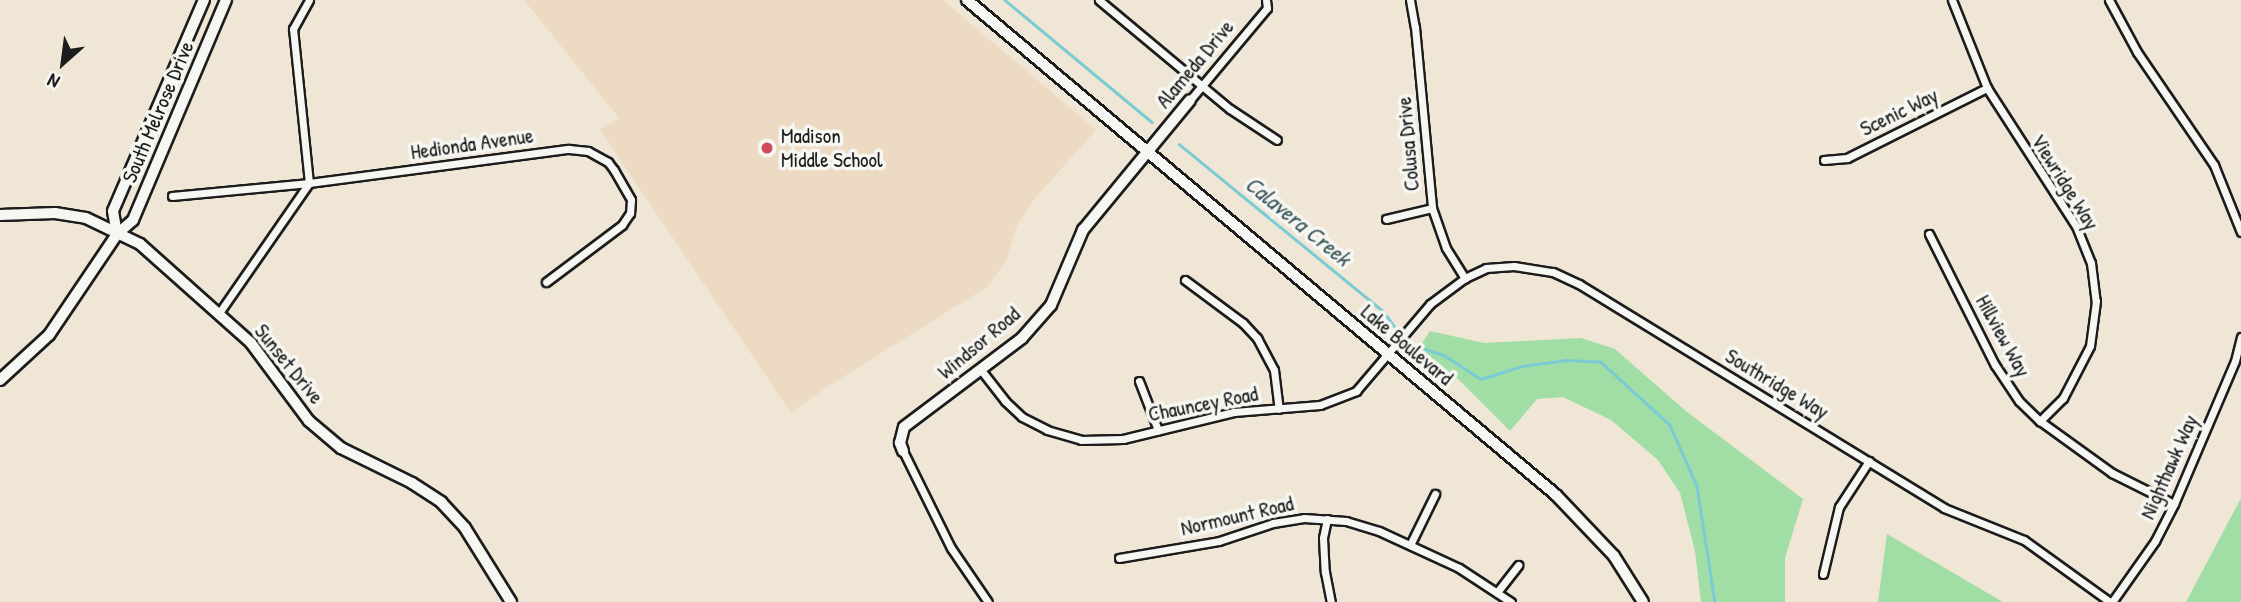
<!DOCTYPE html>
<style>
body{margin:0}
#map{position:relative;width:2241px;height:602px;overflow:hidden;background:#f0e6d6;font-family:"Patrick Hand",sans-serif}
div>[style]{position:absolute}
.built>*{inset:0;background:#ecdbc2}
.green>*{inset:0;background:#a0dea6}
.stream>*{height:2.5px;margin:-1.25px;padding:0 1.25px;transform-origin:1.25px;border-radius:1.25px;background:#7acbd4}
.roads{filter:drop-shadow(2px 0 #1c1c1c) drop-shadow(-2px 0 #1c1c1c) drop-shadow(0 2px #1c1c1c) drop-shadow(0 -2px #1c1c1c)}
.street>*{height:7px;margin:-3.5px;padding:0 3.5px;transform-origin:3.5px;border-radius:3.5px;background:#f6f6f2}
.secondary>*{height:10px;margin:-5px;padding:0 5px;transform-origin:5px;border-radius:5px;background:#f6f6f2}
.primary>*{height:10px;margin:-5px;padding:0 5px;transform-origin:5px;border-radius:5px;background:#f6f6f2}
.dots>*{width:19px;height:19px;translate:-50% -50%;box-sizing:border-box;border:4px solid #f6f6f2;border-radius:50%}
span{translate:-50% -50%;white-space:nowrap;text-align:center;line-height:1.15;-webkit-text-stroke:7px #f6f6f2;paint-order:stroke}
.street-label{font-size:21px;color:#1c1c1c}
.poi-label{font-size:21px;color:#1c1c1c}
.left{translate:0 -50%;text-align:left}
.water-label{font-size:23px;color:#3d595c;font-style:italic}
.north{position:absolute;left:28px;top:28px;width:70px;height:70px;-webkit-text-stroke:5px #f6f6f2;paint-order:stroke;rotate:208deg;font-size:19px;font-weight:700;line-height:28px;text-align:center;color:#1c1c1c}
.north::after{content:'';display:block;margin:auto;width:24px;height:32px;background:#1c1c1c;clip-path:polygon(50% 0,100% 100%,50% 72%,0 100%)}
</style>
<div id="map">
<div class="built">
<i style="clip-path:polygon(524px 0,943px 0,1096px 130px,1036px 197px,1017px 226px,1006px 261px,987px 287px,827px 387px,791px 413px,600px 130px,619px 118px)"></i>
</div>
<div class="green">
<i style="clip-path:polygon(1430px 331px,1484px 343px,1581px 338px,1615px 349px,1687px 412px,1803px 499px,1785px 558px,1785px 602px,1701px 602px,1695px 551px,1680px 493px,1658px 460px,1611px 420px,1563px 397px,1537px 399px,1510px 431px,1459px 380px,1416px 352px)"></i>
<i style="clip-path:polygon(2241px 498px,2241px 602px,2186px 602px)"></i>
<i style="clip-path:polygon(1887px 534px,2003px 602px,1878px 602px)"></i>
</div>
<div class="stream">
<i style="left:1005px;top:0;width:191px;rotate:39.7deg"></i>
<i style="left:1179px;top:144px;width:265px;rotate:39.3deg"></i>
<i style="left:1384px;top:312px;width:17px;rotate:54deg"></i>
<i style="left:1419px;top:347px;width:26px;rotate:18deg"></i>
<i style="left:1444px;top:355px;width:44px;rotate:33deg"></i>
<i style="left:1481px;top:379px;width:43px;rotate:-17.6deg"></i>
<i style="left:1522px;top:366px;width:45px;rotate:-7.6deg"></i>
<i style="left:1567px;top:360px;width:34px;rotate:3deg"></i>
<i style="left:1601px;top:362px;width:93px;rotate:42.4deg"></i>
<i style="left:1670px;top:425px;width:67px;rotate:66.1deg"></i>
<i style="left:1697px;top:486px;width:117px;rotate:81.2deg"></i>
</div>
<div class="roads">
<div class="street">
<i style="left:1099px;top:0;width:170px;rotate:39.8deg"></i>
<i style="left:1230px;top:109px;width:56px;rotate:33.4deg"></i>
<i style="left:1410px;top:0;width:27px;rotate:80deg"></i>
<i style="left:1415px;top:27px;width:182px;rotate:84.6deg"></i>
<i style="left:1432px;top:208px;width:42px;rotate:70.7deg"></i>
<i style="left:1446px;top:248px;width:36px;rotate:58deg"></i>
<i style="left:1952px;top:0;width:95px;rotate:68.3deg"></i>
<i style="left:1987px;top:88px;width:164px;rotate:57.2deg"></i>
<i style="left:2076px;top:226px;width:40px;rotate:68deg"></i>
<i style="left:2091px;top:263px;width:38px;rotate:83deg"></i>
<i style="left:2096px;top:301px;width:45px;rotate:97.6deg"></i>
<i style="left:2090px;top:346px;width:59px;rotate:117.4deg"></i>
<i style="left:2063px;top:398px;width:33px;rotate:135deg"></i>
<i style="left:2109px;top:0;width:59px;rotate:61.7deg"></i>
<i style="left:2137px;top:52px;width:137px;rotate:55.7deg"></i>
<i style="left:2214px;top:165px;width:72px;rotate:68.1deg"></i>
<i style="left:1190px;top:100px;width:120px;rotate:-50.1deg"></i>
<i style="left:1267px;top:8px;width:8px;rotate:-97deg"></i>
<i style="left:1824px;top:160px;width:23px;rotate:-5deg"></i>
<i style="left:1847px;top:158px;width:157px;rotate:-26.6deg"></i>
<i style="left:172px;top:196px;width:138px;rotate:-5.4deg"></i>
<i style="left:309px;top:183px;width:262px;rotate:-7.5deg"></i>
<i style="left:569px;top:149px;width:19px;rotate:6deg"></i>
<i style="left:588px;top:151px;width:23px;rotate:29deg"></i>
<i style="left:608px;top:162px;width:10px;rotate:53deg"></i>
<i style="left:614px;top:170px;width:34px;rotate:60deg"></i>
<i style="left:631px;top:200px;width:13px;rotate:94deg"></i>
<i style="left:630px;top:213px;width:14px;rotate:124deg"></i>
<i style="left:622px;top:225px;width:95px;rotate:143.1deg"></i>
<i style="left:1386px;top:219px;width:47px;rotate:-13.4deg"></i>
<i style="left:1929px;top:234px;width:147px;rotate:63.3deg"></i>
<i style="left:1995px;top:365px;width:43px;rotate:56.3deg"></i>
<i style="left:2019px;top:401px;width:29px;rotate:44deg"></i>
<i style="left:2040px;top:421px;width:89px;rotate:35.8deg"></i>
<i style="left:2112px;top:473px;width:69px;rotate:26.6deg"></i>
<i style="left:1185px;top:280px;width:72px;rotate:36.6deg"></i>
<i style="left:1243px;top:323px;width:21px;rotate:47deg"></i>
<i style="left:1257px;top:338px;width:36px;rotate:62deg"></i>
<i style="left:1274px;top:370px;width:39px;rotate:83deg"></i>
<i style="left:219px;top:313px;width:158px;rotate:-55.3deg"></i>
<i style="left:309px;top:183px;width:155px;rotate:-95.9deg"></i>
<i style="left:293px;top:29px;width:33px;rotate:-61deg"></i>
<i style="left:981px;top:370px;width:39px;rotate:52deg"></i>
<i style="left:1005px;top:401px;width:23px;rotate:43deg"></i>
<i style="left:1022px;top:417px;width:28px;rotate:27deg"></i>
<i style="left:1047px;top:430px;width:35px;rotate:16deg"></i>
<i style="left:1081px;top:440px;width:42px;rotate:-1.4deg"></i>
<i style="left:1123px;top:439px;width:114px;rotate:-13.7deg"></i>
<i style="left:1234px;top:412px;width:86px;rotate:-4.7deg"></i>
<i style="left:1320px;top:405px;width:39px;rotate:-21deg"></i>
<i style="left:1356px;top:391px;width:114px;rotate:-49.6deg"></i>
<i style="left:1430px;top:304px;width:44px;rotate:-36.6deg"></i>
<i style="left:1465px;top:278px;width:23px;rotate:-25deg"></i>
<i style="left:1486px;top:268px;width:28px;rotate:-4deg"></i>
<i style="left:1514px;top:266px;width:39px;rotate:9deg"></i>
<i style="left:1553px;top:272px;width:29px;rotate:25deg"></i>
<i style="left:1579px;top:284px;width:428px;rotate:31.5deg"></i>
<i style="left:1944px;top:508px;width:86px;rotate:21.8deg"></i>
<i style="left:2024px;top:540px;width:106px;rotate:35.8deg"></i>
<i style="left:1139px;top:381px;width:53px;rotate:68.8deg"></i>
<i style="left:903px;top:451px;width:108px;rotate:63.7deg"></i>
<i style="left:951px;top:548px;width:65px;rotate:55.6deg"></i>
<i style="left:1327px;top:519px;width:19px;rotate:102deg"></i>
<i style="left:1323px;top:538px;width:34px;rotate:87deg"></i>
<i style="left:1325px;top:572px;width:31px;rotate:79deg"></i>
<i style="left:1410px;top:545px;width:57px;rotate:-63.9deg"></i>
<i style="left:1119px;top:558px;width:101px;rotate:-9.6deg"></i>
<i style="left:1219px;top:541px;width:57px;rotate:-18.4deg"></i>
<i style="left:1273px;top:523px;width:31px;rotate:-9deg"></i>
<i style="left:1304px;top:518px;width:42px;rotate:4.1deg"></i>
<i style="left:1346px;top:521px;width:34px;rotate:17deg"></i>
<i style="left:1379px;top:531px;width:88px;rotate:24.8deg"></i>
<i style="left:1459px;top:568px;width:62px;rotate:33.2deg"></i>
<i style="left:1823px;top:574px;width:69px;rotate:-76.6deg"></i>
<i style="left:1839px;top:507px;width:55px;rotate:-56.9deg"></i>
<i style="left:1498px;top:591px;width:33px;rotate:-52deg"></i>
<i style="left:2112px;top:602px;width:75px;rotate:-54.8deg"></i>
<i style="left:2155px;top:541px;width:42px;rotate:-62.8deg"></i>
<i style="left:2174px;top:504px;width:155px;rotate:-66.9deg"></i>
<i style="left:2235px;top:361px;width:25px;rotate:-76deg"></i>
</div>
<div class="secondary">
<i style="left:967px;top:0;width:769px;rotate:40.04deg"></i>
<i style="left:1556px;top:495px;width:84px;rotate:46.4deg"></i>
<i style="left:1614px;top:556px;width:54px;rotate:57.8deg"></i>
<i style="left:0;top:215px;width:55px;rotate:-2.1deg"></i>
<i style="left:55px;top:213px;width:31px;rotate:9deg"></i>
<i style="left:86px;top:218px;width:60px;rotate:25.7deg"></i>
<i style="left:140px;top:244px;width:149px;rotate:41.7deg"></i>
<i style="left:251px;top:343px;width:97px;rotate:53.4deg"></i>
<i style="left:309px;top:421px;width:42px;rotate:40.2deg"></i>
<i style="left:341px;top:448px;width:79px;rotate:26.2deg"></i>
<i style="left:412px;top:483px;width:35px;rotate:33deg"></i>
<i style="left:441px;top:502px;width:35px;rotate:47deg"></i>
<i style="left:465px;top:528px;width:87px;rotate:58.1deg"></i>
<i style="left:903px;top:451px;width:9px;rotate:-111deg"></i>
<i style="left:900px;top:443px;width:16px;rotate:-76deg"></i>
<i style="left:904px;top:427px;width:148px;rotate:-37deg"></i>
<i style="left:1022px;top:338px;width:44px;rotate:-48.7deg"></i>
<i style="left:1051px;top:305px;width:82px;rotate:-66.9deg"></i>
<i style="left:1083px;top:230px;width:168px;rotate:-50.5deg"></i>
</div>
<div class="primary">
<i style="left:117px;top:234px;width:23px;rotate:-100deg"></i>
<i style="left:113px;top:211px;width:230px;rotate:-66.7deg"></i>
<i style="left:0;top:380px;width:67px;rotate:-42.6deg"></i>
<i style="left:49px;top:335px;width:122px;rotate:-56deg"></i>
<i style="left:117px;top:234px;width:21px;rotate:-41deg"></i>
<i style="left:133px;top:220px;width:239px;rotate:-67.1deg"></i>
</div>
</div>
<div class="dots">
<i style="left:767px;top:148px;background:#d1495b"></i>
</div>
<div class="street-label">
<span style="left:1195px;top:64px;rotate:-50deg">Alameda Drive</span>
<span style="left:158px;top:112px;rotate:-67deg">South Melrose Drive</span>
<span style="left:1899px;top:112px;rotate:-26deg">Scenic Way</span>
<span style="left:472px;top:144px;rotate:-8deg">Hedionda Avenue</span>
<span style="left:1408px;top:144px;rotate:-95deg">Colusa Drive</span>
<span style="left:2065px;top:182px;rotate:58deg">Viewridge Way</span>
<span style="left:2003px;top:336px;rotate:61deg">Hillview Way</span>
<span style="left:979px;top:343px;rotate:-40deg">Windsor Road</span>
<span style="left:1407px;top:345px;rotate:40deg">Lake Boulevard</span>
<span style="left:289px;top:364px;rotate:51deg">Sunset Drive</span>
<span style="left:1777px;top:384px;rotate:31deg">Southridge Way</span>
<span style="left:1203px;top:404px;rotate:-11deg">Chauncey Road</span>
<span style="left:2169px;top:467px;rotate:-66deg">Nighthawk Way</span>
<span style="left:1237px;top:516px;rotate:-13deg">Normount Road</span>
</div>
<div class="poi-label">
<span class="left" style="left:781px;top:148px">Madison<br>Middle School</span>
</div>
<div class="water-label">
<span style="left:1298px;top:221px;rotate:39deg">Calavera Creek</span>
</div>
<div class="north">N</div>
</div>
